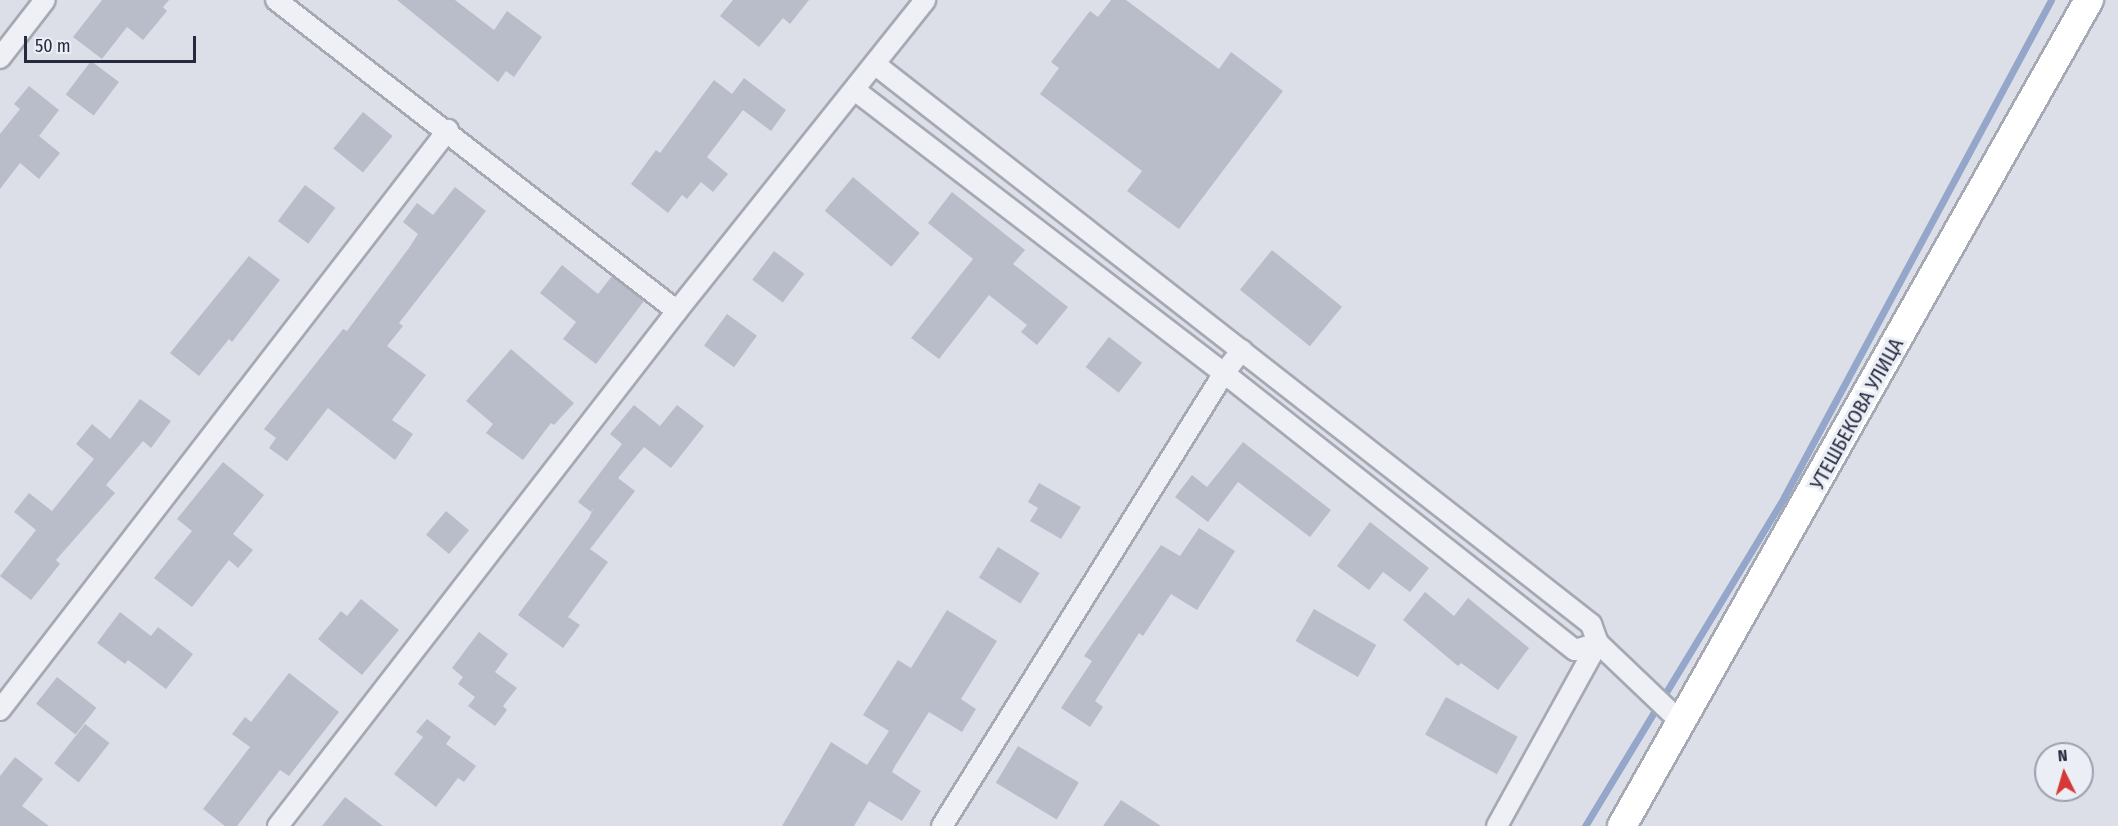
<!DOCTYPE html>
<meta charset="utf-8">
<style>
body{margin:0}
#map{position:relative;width:2118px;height:826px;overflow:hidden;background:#dcdfe7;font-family:"Fira Sans Condensed",sans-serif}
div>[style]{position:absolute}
.stream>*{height:7px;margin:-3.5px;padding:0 3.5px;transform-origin:3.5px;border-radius:3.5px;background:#94a6ca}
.building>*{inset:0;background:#b9bdca;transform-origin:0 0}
.roads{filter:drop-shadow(2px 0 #a5a9b4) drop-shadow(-2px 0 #a5a9b4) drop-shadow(0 2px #a5a9b4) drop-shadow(0 -2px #a5a9b4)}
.street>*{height:20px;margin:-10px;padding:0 10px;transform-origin:10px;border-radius:10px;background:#eff0f5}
.secondary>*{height:28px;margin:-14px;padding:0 14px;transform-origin:14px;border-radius:14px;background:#fff}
span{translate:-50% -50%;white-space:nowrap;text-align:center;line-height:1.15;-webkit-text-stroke:6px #ebeef5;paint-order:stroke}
.street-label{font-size:20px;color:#252a3e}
.north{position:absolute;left:2034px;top:742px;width:60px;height:60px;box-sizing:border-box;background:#ebeef5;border:2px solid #9ca0ac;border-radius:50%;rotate:355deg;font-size:16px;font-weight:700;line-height:24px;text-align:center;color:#252a3e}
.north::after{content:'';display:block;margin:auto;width:21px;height:27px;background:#d63837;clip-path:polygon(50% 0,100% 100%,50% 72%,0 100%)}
.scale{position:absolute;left:24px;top:36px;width:172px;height:27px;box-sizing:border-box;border:3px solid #252a3e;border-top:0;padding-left:8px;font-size:18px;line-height:21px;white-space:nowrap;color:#252a3e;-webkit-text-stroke:4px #ebeef5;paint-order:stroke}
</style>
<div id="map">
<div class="stream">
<i style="left:1585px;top:826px;width:385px;rotate:-58.8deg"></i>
<i style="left:1784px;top:497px;width:564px;rotate:-61.75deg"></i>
</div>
<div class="building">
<i style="clip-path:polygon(102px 0,169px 0,163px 7px,167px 11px,143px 40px,127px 27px,102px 59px,73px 37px)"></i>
<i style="clip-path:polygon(397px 0,455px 0,494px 30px,507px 11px,542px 37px,514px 77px,506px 71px,498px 82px)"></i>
<i style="clip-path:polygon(733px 0,809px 0,790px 24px,783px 18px,759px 47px,720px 16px)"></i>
<i style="clip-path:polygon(1111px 0,1126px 0,1219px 69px,1231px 52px,1283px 91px,1179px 229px,1127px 191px,1142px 171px,1040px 94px,1059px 68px,1051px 62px,1090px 11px,1098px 17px)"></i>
<i style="left:91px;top:61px;width:35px;height:42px;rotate:37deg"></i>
<i style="clip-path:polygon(744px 78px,786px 110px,771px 131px,743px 110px,707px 157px,728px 174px,713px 192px,701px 182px,687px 199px,682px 195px,668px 213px,631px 184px,656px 150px,660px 153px,714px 80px,732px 94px)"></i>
<i style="clip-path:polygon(29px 86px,59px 110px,39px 136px,60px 153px,39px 179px,20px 163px,0 189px,0 134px,20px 109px,14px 104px)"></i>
<i style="left:363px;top:112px;width:38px;height:47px;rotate:39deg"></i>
<i style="left:853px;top:177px;width:87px;height:44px;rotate:40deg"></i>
<i style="left:305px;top:185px;width:38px;height:45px;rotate:37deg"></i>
<i style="clip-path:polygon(455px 187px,486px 211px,399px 323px,403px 326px,387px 346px,426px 375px,392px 420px,413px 434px,395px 460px,328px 408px,287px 461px,269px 448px,276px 438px,264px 429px,343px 329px,347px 331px,409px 248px,418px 234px,403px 222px,417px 203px,433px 215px)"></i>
<i style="clip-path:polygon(952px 192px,1025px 250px,1013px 264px,1068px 307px,1037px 345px,1021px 332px,1027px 325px,989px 295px,939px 359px,911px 338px,973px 259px,928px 223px)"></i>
<i style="left:1272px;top:250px;width:90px;height:51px;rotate:39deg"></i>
<i style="left:774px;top:251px;width:38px;height:36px;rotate:37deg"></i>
<i style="clip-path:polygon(249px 256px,280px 280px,232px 342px,229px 339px,199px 376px,170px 353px)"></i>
<i style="clip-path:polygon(562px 265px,598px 294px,612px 276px,644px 301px,596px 364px,563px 339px,576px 322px,540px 293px)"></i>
<i style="left:727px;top:314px;width:37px;height:39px;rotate:36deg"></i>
<i style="left:1109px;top:337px;width:42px;height:38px;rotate:38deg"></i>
<i style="clip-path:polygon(511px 349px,574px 403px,554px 425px,551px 423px,523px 460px,486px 433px,493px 424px,466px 401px)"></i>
<i style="clip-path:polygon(140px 399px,171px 421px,151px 448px,143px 441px,106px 485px,115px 493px,56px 560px,60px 564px,31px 600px,0 576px,36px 530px,14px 512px,29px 493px,52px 511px,94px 459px,76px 444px,92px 424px,110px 439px)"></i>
<i style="clip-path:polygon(634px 405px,660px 426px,677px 405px,704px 426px,671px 468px,644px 447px,618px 478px,635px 491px,590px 549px,608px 562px,568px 617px,580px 625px,563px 648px,518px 615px,589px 518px,594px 507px,591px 512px,578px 502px,622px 444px,610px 434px)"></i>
<i style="clip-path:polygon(1243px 442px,1331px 510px,1310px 537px,1238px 482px,1208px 522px,1175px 497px,1192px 475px,1207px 487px)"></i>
<i style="clip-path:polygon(223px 462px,264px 495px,233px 534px,253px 550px,238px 568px,229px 560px,192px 607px,154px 578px,192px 531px,177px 519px)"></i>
<i style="clip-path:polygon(1039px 483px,1081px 507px,1061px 539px,1030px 521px,1038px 508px,1028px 502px)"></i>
<i style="left:446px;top:511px;width:30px;height:31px;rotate:40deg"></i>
<i style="clip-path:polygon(1370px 522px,1429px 568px,1410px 592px,1383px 572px,1369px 590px,1337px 566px)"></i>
<i style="clip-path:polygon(1199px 528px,1235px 551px,1197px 610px,1171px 594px,1143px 636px,1139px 633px,1095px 701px,1103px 707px,1090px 727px,1061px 708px,1092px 661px,1084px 656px,1161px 545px,1180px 556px)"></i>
<i style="left:998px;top:547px;width:49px;height:36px;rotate:32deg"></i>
<i style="clip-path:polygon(1425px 592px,1454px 616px,1468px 598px,1529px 648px,1498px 690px,1461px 663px,1458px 666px,1403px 620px)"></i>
<i style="clip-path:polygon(361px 599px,399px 630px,362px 675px,318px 639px,341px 611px,347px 616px)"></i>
<i style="left:1314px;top:609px;width:72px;height:37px;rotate:30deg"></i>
<i style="clip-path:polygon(947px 610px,997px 641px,961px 699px,976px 709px,962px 732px,929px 712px,895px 766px,892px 772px,921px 791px,902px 821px,869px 801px,854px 826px,782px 826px,831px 742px,867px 765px,889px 731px,863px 715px,898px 660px,911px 668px)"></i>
<i style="clip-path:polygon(120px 612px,151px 636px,158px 627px,193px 654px,166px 689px,128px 660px,125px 664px,97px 643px)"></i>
<i style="clip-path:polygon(479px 632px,508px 654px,495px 672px,517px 688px,503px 706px,507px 710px,495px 726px,468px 706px,475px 697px,458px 684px,463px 677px,452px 668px)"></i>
<i style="clip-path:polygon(289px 673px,339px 712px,289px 776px,280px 770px,237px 826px,225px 826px,203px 809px,250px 747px,232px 734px,245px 717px,251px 722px)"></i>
<i style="left:57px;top:677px;width:50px;height:34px;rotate:38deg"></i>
<i style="left:1446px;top:697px;width:82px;height:43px;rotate:29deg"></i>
<i style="clip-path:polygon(427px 719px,451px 737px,446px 744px,476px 766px,464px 782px,458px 778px,436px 807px,394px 774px,423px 737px,416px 732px)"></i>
<i style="left:85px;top:724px;width:31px;height:50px;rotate:38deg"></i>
<i style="left:1018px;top:746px;width:71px;height:43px;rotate:31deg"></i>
<i style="clip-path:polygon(15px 757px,43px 779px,22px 806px,49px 826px,0 826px,0 776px)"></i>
<i style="clip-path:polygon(345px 797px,383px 826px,322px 826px)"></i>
<i style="clip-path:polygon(1121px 800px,1161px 826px,1103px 826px)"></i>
</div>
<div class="roads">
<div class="street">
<i style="left:276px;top:0;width:507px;rotate:37.8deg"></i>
<i style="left:0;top:58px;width:73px;rotate:-52.2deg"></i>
<i style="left:876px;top:65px;width:908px;rotate:38.02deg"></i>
<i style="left:1591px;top:624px;width:20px;rotate:70deg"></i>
<i style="left:1598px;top:643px;width:117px;rotate:43.6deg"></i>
<i style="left:856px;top:91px;width:464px;rotate:37.5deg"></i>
<i style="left:1224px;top:373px;width:447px;rotate:38.3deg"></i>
<i style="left:1575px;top:650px;width:24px;rotate:-17deg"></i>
<i style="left:0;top:710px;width:733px;rotate:-52.32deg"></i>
<i style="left:278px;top:826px;width:651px;rotate:-52.23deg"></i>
<i style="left:677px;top:311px;width:398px;rotate:-51.4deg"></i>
<i style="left:942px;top:826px;width:534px;rotate:-58.1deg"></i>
<i style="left:1224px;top:373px;width:29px;rotate:-52deg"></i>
<i style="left:1497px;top:826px;width:209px;rotate:-61.1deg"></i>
</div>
<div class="secondary">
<i style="left:1622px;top:826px;width:949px;rotate:-60.52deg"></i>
</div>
</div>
<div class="street-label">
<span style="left:1857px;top:414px;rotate:-61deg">УТЕШБЕКОВА УЛИЦА</span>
</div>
<div class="north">N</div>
<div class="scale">50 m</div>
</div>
